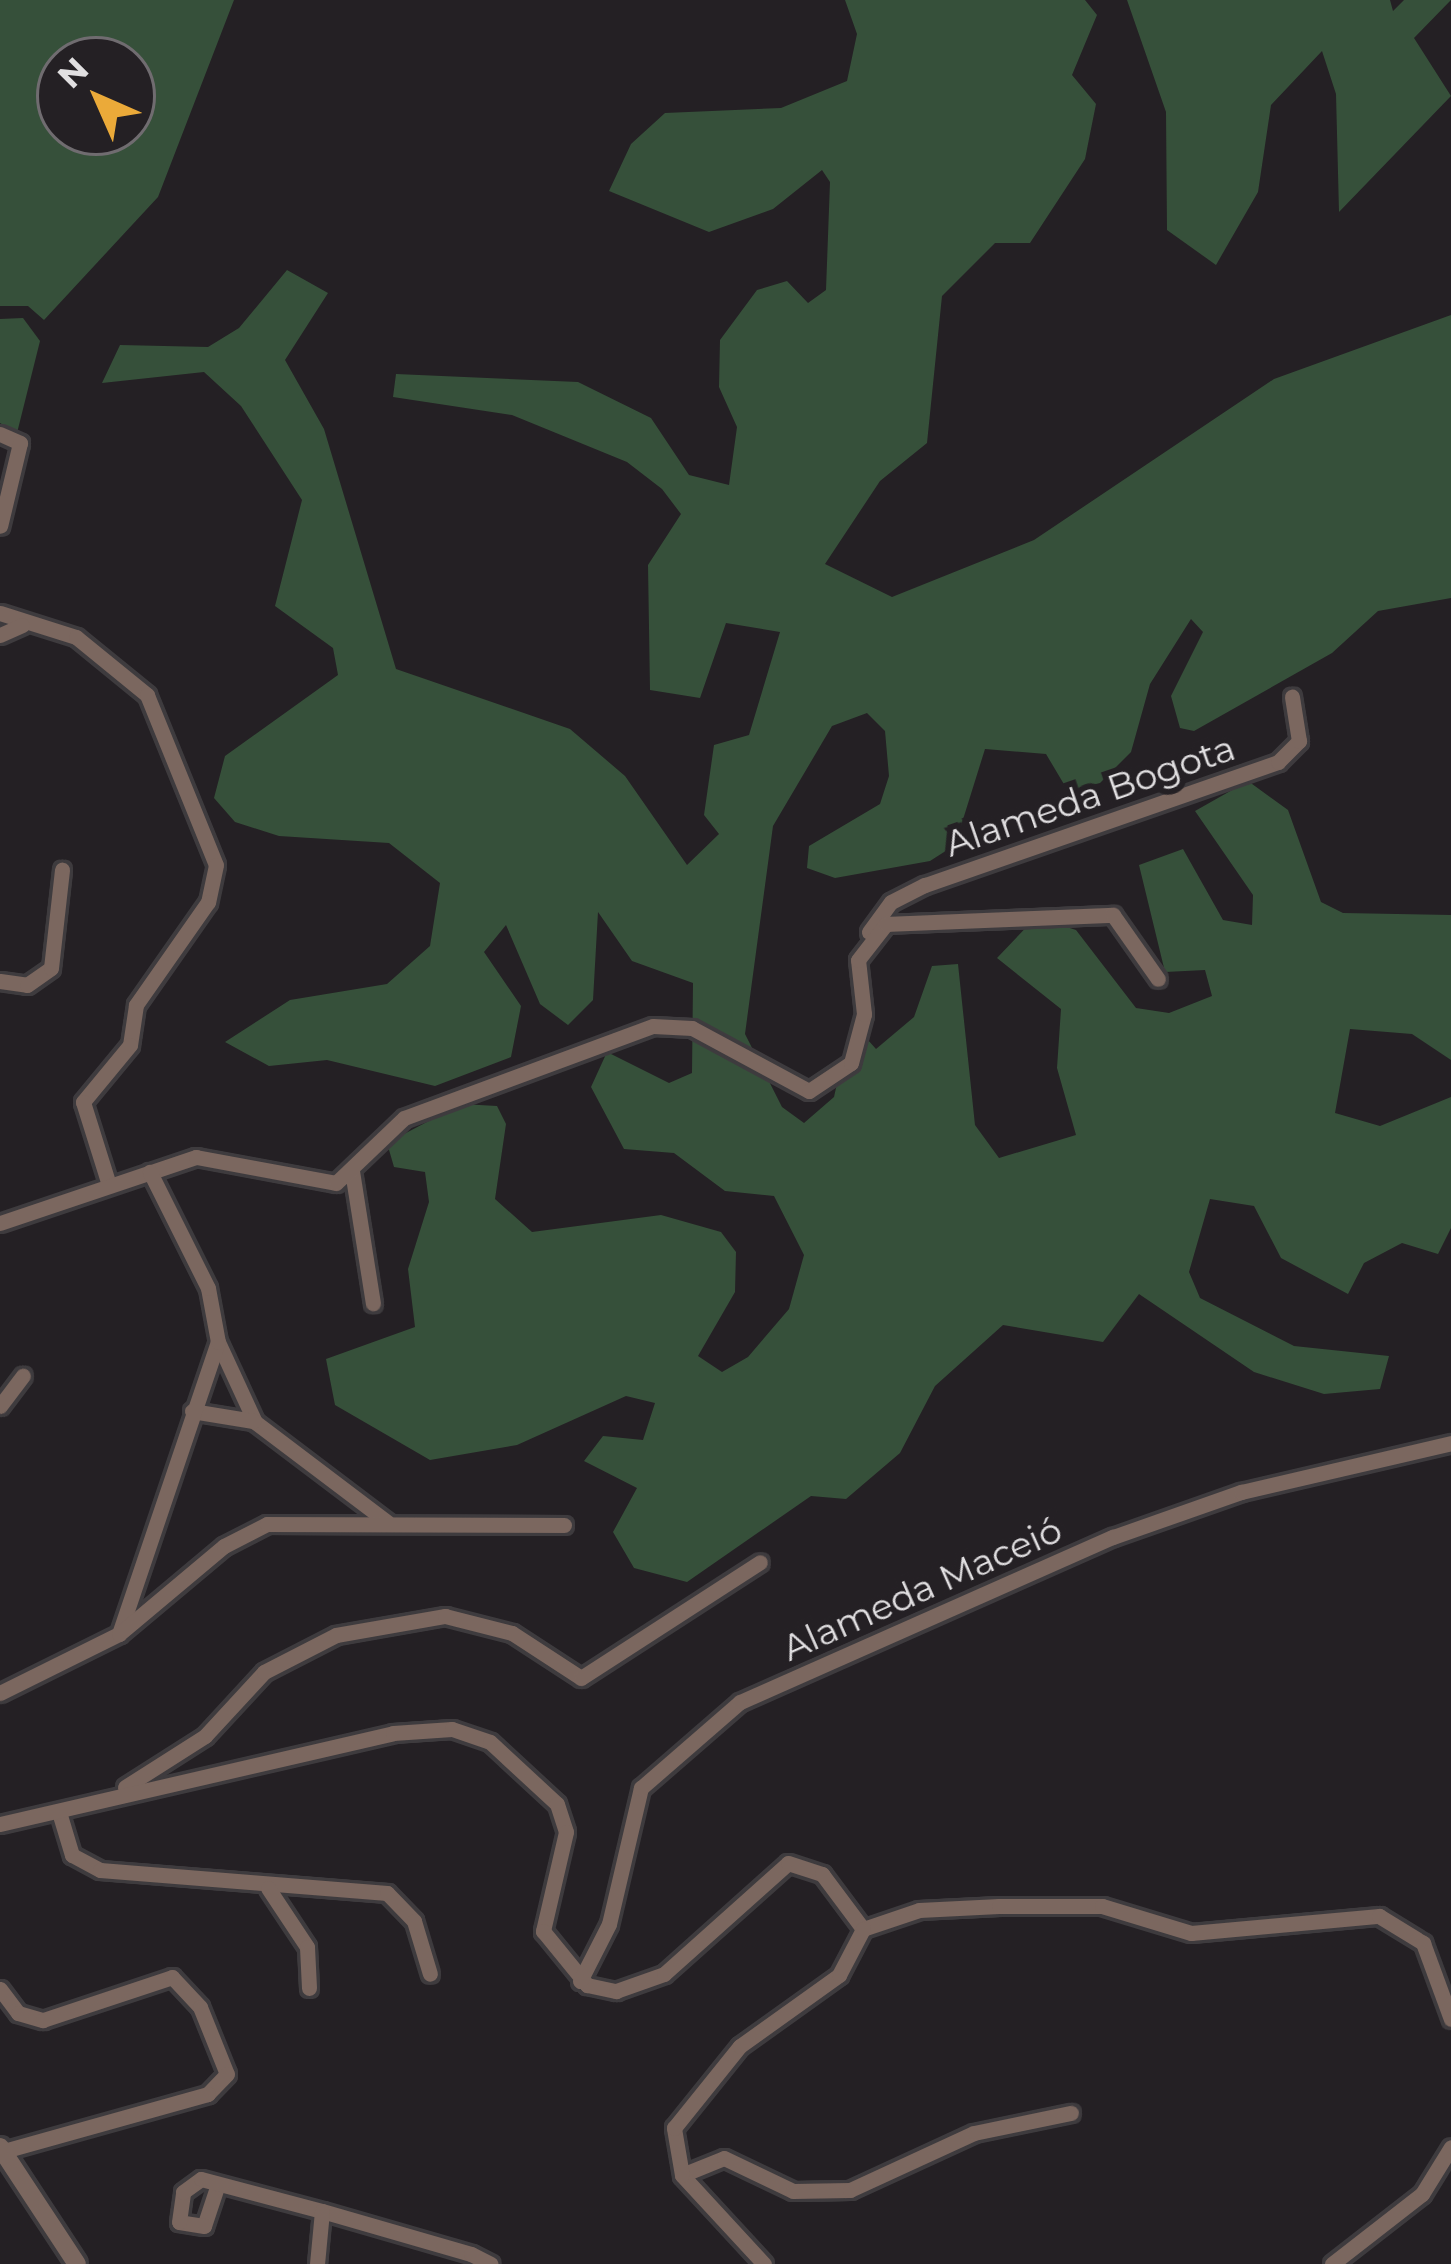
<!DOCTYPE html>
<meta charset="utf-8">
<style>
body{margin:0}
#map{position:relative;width:1451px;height:2264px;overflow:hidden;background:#242024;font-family:Montserrat,sans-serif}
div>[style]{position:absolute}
.green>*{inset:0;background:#36503a}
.roads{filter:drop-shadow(3px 0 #3e3b3e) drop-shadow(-3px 0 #3e3b3e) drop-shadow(0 3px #3e3b3e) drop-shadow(0 -3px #3e3b3e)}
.minor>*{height:15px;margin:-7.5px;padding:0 7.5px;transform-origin:7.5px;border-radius:7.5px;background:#7b675f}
.tertiary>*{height:18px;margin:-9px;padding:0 9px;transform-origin:9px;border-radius:9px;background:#7b675f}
span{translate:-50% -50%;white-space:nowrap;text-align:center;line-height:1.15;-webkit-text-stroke:12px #242024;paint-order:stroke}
.street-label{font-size:36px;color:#e1dfe1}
.north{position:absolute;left:36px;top:36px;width:120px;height:120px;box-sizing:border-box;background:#242024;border:3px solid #706c70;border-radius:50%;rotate:315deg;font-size:33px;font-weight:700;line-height:48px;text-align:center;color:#e1dfe1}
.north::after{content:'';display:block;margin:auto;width:42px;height:54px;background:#ebaa39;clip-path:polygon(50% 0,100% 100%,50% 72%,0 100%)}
</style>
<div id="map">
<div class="green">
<i style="clip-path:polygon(evenodd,0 0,234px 0,158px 197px,44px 320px,28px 306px,0 306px,0 0,60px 60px,132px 60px,132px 132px,60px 132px,60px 60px)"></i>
<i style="clip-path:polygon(845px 0,1085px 0,1097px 15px,1072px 75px,1096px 104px,1085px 159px,1030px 243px,995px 243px,942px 296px,927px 443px,880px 481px,825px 564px,892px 597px,1034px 540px,1274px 379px,1451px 315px,1451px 598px,1378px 611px,1332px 653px,1194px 731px,1180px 728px,1171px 696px,1203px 632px,1191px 619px,1150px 684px,1131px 752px,1100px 783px,1068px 791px,1046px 754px,985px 749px,955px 845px,930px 861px,835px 878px,807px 868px,809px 846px,880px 804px,889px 776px,885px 731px,867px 713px,832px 726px,773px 826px,745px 1034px,782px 1107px,804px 1123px,834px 1097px,847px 1039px,859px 1030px,876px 1049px,914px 1017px,932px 966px,958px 964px,975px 1125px,999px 1158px,1076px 1135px,1057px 1068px,1061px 1009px,997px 958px,1036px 917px,1076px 930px,1136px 1008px,1169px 1013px,1212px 996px,1205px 970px,1165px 972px,1139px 865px,1183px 849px,1223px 920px,1252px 925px,1253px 895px,1195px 811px,1248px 781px,1288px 810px,1321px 902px,1343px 913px,1451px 915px,1451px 1060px,1412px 1034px,1350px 1029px,1335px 1113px,1380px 1126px,1451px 1097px,1451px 1228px,1438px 1254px,1402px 1243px,1364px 1263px,1348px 1294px,1281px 1258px,1254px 1206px,1210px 1199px,1189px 1272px,1200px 1298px,1294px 1346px,1389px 1356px,1380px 1389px,1324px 1394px,1254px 1372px,1139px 1294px,1103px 1342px,1003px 1325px,935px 1386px,900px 1453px,846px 1499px,811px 1496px,687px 1582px,634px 1568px,613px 1532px,637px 1488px,584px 1461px,603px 1436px,643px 1440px,655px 1403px,626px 1396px,517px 1445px,430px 1460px,335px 1405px,326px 1359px,415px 1327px,408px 1269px,429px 1202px,425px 1172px,394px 1167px,387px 1143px,461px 1104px,497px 1106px,506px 1124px,495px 1199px,532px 1232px,661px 1215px,721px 1232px,736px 1252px,735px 1292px,698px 1356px,722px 1372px,748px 1357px,789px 1309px,804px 1255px,774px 1196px,725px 1191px,674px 1153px,624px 1149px,591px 1087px,607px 1052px,669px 1083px,692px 1073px,693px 983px,632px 961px,598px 912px,593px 1000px,568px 1025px,540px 1004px,506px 925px,484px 952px,521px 1006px,511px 1057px,435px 1086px,327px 1060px,269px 1066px,225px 1042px,290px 1000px,387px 984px,430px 946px,440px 883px,389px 843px,279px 836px,235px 822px,214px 798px,225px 756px,338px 675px,333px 648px,275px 606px,302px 500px,241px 406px,204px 372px,102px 383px,120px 345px,208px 347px,239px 328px,287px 270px,328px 293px,285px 360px,324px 429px,396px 669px,570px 729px,625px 776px,687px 865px,719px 834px,704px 815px,714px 745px,749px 735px,780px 632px,726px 623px,700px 698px,650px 690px,648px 565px,681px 514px,662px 489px,627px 462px,512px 415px,393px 397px,396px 374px,578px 382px,651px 418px,689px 475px,729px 485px,737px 427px,719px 387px,720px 340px,757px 290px,787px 281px,808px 303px,826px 290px,830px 182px,822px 170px,773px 209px,709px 232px,609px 191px,631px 144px,665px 113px,781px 108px,847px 81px,857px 34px)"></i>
<i style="clip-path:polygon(1127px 0,1390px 0,1393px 11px,1404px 0,1451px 0,1414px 38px,1451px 96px,1339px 212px,1336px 94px,1322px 51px,1271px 105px,1258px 192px,1216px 265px,1167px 230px,1166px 112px)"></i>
<i style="clip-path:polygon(23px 318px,40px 341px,17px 433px,0 423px,0 319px)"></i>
</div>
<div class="roads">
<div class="minor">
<i style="left:0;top:434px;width:22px;rotate:24deg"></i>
<i style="left:20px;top:443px;width:85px;rotate:103.5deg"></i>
<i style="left:0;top:613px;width:80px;rotate:17.5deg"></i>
<i style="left:76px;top:637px;width:92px;rotate:39.2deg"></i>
<i style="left:147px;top:695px;width:183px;rotate:67.9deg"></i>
<i style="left:216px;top:865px;width:38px;rotate:102deg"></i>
<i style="left:208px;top:902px;width:126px;rotate:125deg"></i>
<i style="left:136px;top:1005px;width:40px;rotate:98.5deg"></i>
<i style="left:130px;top:1045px;width:74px;rotate:129.5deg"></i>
<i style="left:83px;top:1102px;width:87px;rotate:72.6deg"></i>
<i style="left:0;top:635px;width:24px;rotate:-24deg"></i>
<i style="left:869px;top:932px;width:37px;rotate:-54deg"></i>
<i style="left:891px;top:902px;width:38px;rotate:-27deg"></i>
<i style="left:925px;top:885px;width:374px;rotate:-19.2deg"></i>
<i style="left:1278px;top:762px;width:30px;rotate:-45deg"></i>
<i style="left:1299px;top:741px;width:45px;rotate:-99deg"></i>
<i style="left:0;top:981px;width:27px;rotate:8deg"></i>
<i style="left:27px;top:985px;width:29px;rotate:-35deg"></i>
<i style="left:51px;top:968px;width:99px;rotate:-83.6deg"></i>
<i style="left:352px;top:1171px;width:134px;rotate:81deg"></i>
<i style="left:0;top:1223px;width:207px;rotate:-18.6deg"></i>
<i style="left:196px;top:1157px;width:142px;rotate:10.5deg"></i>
<i style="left:336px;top:1183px;width:94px;rotate:-43.7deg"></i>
<i style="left:404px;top:1118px;width:265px;rotate:-20.3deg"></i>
<i style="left:653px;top:1026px;width:39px;rotate:3deg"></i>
<i style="left:692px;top:1028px;width:133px;rotate:28.3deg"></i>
<i style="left:809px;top:1091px;width:50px;rotate:-33.7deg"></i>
<i style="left:851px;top:1063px;width:51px;rotate:-75.1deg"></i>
<i style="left:864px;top:1014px;width:54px;rotate:-96.3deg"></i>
<i style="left:858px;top:960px;width:46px;rotate:-52.1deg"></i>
<i style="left:886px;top:924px;width:227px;rotate:-2.3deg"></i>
<i style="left:1113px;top:915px;width:78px;rotate:54.9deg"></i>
<i style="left:218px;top:1342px;width:88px;rotate:65.2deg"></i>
<i style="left:255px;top:1422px;width:166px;rotate:37.1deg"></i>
<i style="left:0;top:1406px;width:38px;rotate:-53deg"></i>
<i style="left:192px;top:1411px;width:62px;rotate:9.3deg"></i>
<i style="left:119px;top:1634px;width:308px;rotate:-71.3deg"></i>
<i style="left:218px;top:1342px;width:55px;rotate:-100.5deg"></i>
<i style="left:208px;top:1288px;width:130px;rotate:-116.6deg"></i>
<i style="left:0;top:1693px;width:133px;rotate:-26.4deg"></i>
<i style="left:119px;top:1634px;width:137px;rotate:-40deg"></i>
<i style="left:224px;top:1546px;width:48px;rotate:-27.1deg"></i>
<i style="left:267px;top:1524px;width:297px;rotate:0.2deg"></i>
<i style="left:125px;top:1787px;width:95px;rotate:-32.5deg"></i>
<i style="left:205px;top:1736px;width:87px;rotate:-47.3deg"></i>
<i style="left:264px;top:1672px;width:81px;rotate:-27.2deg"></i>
<i style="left:336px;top:1635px;width:111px;rotate:-9.9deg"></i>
<i style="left:445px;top:1616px;width:69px;rotate:14.2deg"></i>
<i style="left:512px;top:1633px;width:82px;rotate:33.1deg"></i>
<i style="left:581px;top:1678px;width:213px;rotate:-32.9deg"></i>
<i style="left:59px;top:1812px;width:45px;rotate:73.2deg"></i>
<i style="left:72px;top:1855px;width:32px;rotate:28deg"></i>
<i style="left:100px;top:1870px;width:288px;rotate:4.6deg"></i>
<i style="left:387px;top:1893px;width:39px;rotate:46deg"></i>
<i style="left:414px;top:1921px;width:55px;rotate:73.2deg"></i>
<i style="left:0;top:1824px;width:403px;rotate:-13deg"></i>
<i style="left:393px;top:1733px;width:59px;rotate:-3.9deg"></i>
<i style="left:452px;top:1729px;width:40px;rotate:18.9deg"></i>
<i style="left:490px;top:1742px;width:91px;rotate:42.8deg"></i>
<i style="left:557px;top:1804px;width:29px;rotate:72deg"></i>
<i style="left:566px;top:1832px;width:102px;rotate:103.1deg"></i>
<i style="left:543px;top:1931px;width:70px;rotate:50.8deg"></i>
<i style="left:587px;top:1985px;width:30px;rotate:12deg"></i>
<i style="left:616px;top:1991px;width:51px;rotate:-19.5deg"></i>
<i style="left:664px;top:1974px;width:166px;rotate:-41.8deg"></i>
<i style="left:788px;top:1863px;width:36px;rotate:18deg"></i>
<i style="left:822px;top:1874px;width:69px;rotate:53.3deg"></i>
<i style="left:268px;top:1888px;width:71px;rotate:56.5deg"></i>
<i style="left:307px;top:1947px;width:41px;rotate:87.2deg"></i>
<i style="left:863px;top:1929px;width:59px;rotate:-18.7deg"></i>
<i style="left:919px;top:1910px;width:80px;rotate:-2.9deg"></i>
<i style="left:999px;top:1906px;width:103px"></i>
<i style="left:1102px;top:1906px;width:93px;rotate:16.9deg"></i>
<i style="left:1191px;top:1933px;width:189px;rotate:-5.2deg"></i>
<i style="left:1379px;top:1916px;width:52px;rotate:31.5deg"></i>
<i style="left:1423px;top:1943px;width:81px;rotate:69.8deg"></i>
<i style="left:580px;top:1981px;width:64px;rotate:-63deg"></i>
<i style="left:609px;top:1924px;width:140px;rotate:-76.8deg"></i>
<i style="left:641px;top:1788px;width:131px;rotate:-41deg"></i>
<i style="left:740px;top:1702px;width:408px;rotate:-23.9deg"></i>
<i style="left:1113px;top:1537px;width:136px;rotate:-19.4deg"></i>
<i style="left:1241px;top:1492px;width:216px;rotate:-13.1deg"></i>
<i style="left:0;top:1989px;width:30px;rotate:53deg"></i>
<i style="left:18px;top:2013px;width:26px;rotate:16deg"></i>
<i style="left:43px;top:2020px;width:136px;rotate:-18.4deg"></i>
<i style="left:172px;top:1977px;width:41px;rotate:47deg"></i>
<i style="left:200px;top:2007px;width:72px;rotate:68.1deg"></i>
<i style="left:227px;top:2074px;width:28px;rotate:134deg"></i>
<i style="left:208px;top:2094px;width:212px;rotate:164.4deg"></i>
<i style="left:682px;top:2175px;width:45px;rotate:-22deg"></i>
<i style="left:724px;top:2158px;width:76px;rotate:25.6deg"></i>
<i style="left:793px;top:2191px;width:57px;rotate:-1deg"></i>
<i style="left:850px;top:2190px;width:136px;rotate:-24.7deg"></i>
<i style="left:974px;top:2133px;width:99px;rotate:-11.7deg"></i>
<i style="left:218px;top:2184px;width:44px;rotate:108.4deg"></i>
<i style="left:204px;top:2226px;width:25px;rotate:-171deg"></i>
<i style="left:179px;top:2222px;width:30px;rotate:-82deg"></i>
<i style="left:183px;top:2192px;width:22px;rotate:-36deg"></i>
<i style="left:201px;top:2179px;width:125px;rotate:14.8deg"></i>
<i style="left:322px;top:2211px;width:155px;rotate:16.1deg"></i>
<i style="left:471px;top:2254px;width:22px;rotate:27deg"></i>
<i style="left:317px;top:2264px;width:53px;rotate:-84.6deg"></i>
<i style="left:764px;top:2264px;width:121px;rotate:-132.7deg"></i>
<i style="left:682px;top:2175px;width:48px;rotate:-99.7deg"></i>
<i style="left:674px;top:2128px;width:105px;rotate:-51.2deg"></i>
<i style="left:740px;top:2046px;width:122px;rotate:-35.6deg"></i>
<i style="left:839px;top:1975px;width:52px;rotate:-62.4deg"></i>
<i style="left:1332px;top:2264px;width:114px;rotate:-37.9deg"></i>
<i style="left:1422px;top:2194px;width:55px;rotate:-58.3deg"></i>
</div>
<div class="tertiary">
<i style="left:0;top:2147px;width:140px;rotate:56.7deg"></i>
</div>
</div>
<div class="street-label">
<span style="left:1090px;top:796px;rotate:-19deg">Alameda Bogota</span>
<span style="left:922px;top:1589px;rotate:-24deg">Alameda Maceió</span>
</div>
<div class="north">N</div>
</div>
